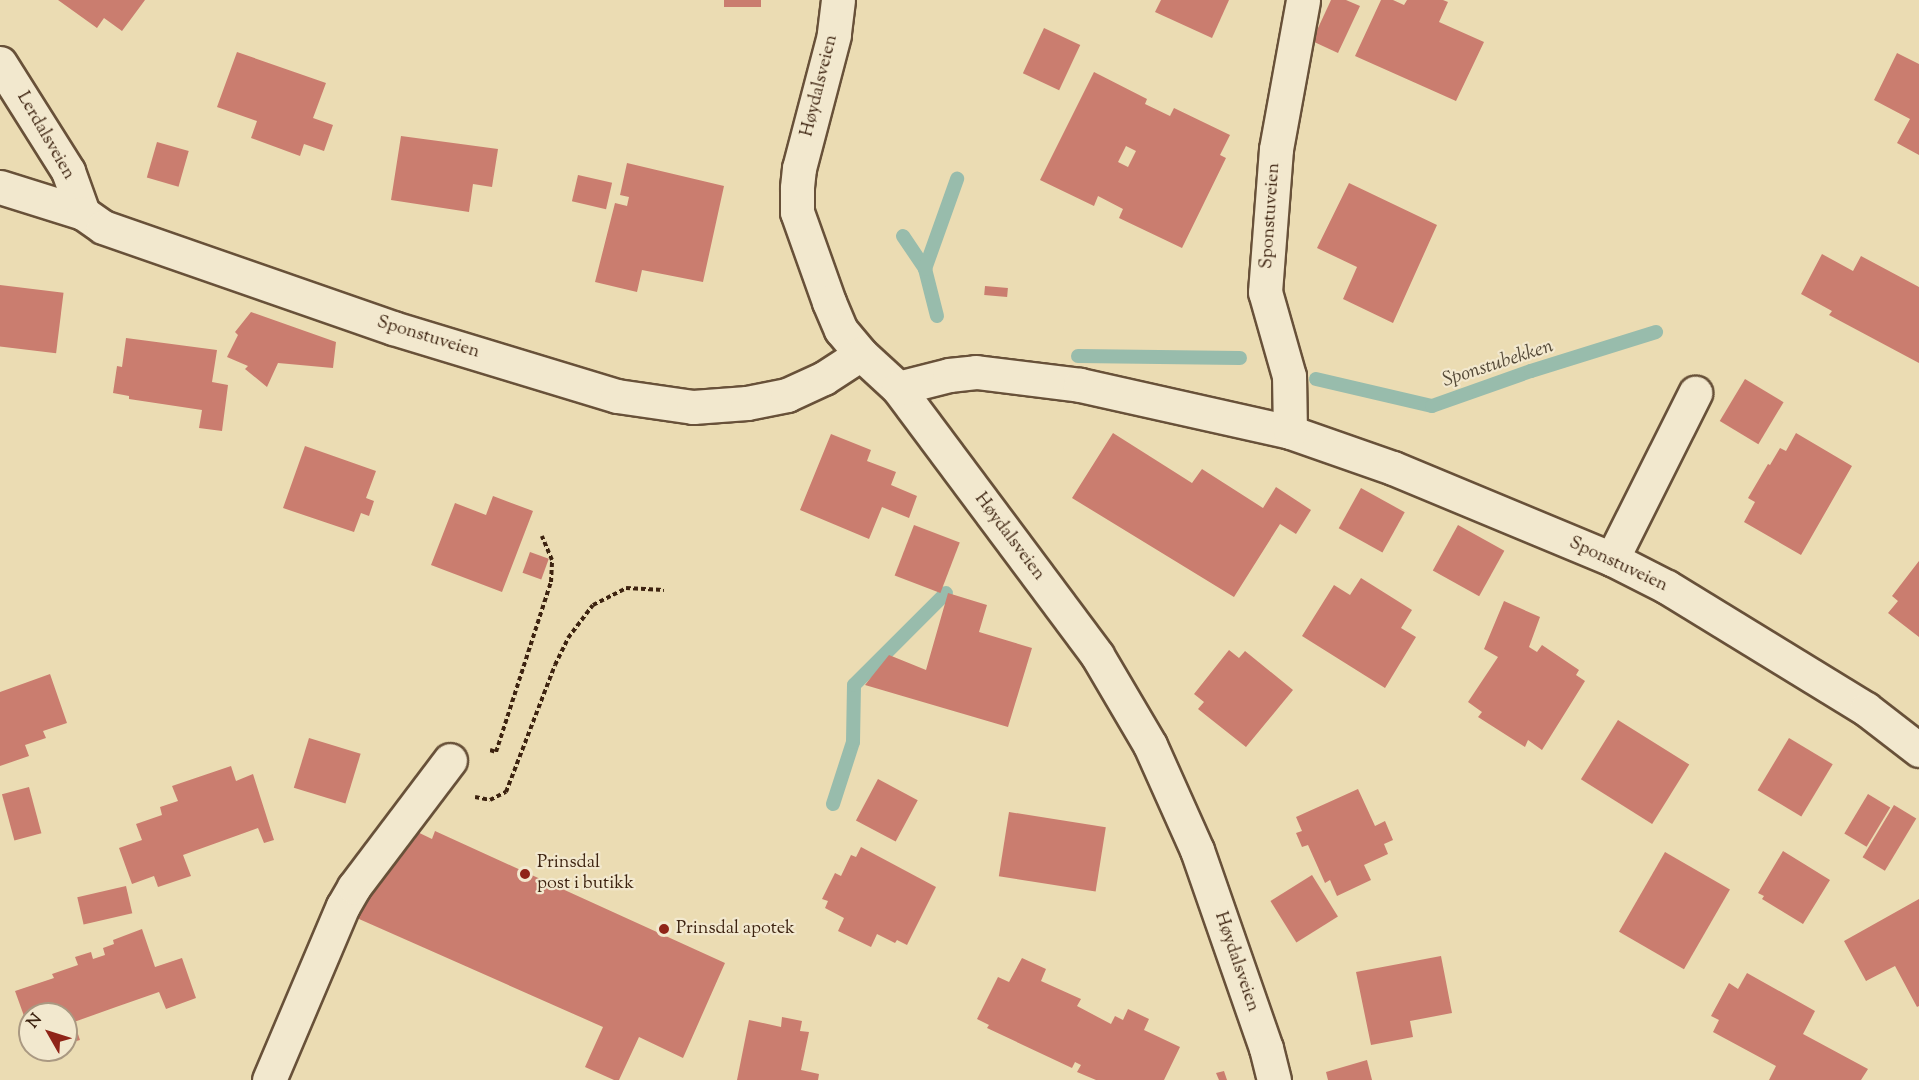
<!DOCTYPE html>
<meta charset="utf-8">
<style>
body{margin:0}
#map{position:relative;width:1919px;height:1080px;overflow:hidden;background:#ebdcb3;font-family:"Sorts Mill Goudy",serif}
div>[style]{position:absolute}
.stream>*{height:14px;margin:-7px;padding:0 7px;transform-origin:7px;border-radius:7px;background:#98bcac}
.building>*{inset:0;background:#ca7d6f;transform-origin:0 0}
.path>*{height:4px;margin-top:-2px;transform-origin:0;background:repeating-linear-gradient(90deg,#3d2310 0 4.5px,transparent 0 7.5px)}
.roads{filter:drop-shadow(2px 0 #685139) drop-shadow(-2px 0 #685139) drop-shadow(0 2px #685139) drop-shadow(0 -2px #685139)}
.minor>*{height:33px;margin:-16.5px;padding:0 16.5px;transform-origin:16.5px;border-radius:16.5px;background:#f2e8ce}
.dots>*{width:16px;height:16px;translate:-50% -50%;box-sizing:border-box;border:3px solid #f2e8ce;border-radius:50%}
span{translate:-50% -50%;white-space:nowrap;text-align:center;line-height:1.15;-webkit-text-stroke:4.5px #f2e8ce;paint-order:stroke}
.street-label{font-size:18px;color:#3d2310}
.poi-label{font-size:18px;color:#3d2310}
.left{translate:0 -50%;text-align:left}
.water-label{font-size:20px;color:#544937;font-style:italic}
.north{position:absolute;left:18px;top:1002px;width:60px;height:60px;box-sizing:border-box;background:#f2e8ce;border:2px solid #aa9982;border-radius:50%;rotate:309deg;font-size:16px;font-weight:700;line-height:24px;text-align:center;color:#3d2310}
.north::after{content:'';display:block;margin:auto;width:21px;height:27px;background:#8f2418;clip-path:polygon(50% 0,100% 100%,50% 72%,0 100%)}
</style>
<div id="map">
<div class="stream">
<i style="left:903px;top:236px;width:40px;rotate:56deg"></i>
<i style="left:937px;top:316px;width:49px;rotate:-104.3deg"></i>
<i style="left:925px;top:269px;width:96px;rotate:-70.4deg"></i>
<i style="left:1078px;top:356px;width:162px;rotate:0.7deg"></i>
<i style="left:1316px;top:379px;width:119px;rotate:13.1deg"></i>
<i style="left:1432px;top:406px;width:105px;rotate:-19.5deg"></i>
<i style="left:1531px;top:371px;width:131px;rotate:-17.3deg"></i>
<i style="left:833px;top:804px;width:65px;rotate:-72.1deg"></i>
<i style="left:853px;top:742px;width:57px;rotate:-89deg"></i>
<i style="left:854px;top:685px;width:130px;rotate:-45deg"></i>
</div>
<div class="building">
<i style="clip-path:polygon(58px 0,145px 0,122px 31px,104px 18px,97px 28px)"></i>
<i style="left:724px;top:0;width:37px;height:7px"></i>
<i style="clip-path:polygon(1161px 0,1229px 0,1212px 38px,1155px 12px)"></i>
<i style="clip-path:polygon(1331px 0,1346px 0,1360px 6px,1338px 53px,1312px 41px)"></i>
<i style="clip-path:polygon(1381px 0,1393px 0,1404px 5px,1407px 0,1443px 0,1448px 2px,1439px 22px,1484px 42px,1456px 101px,1355px 56px)"></i>
<i style="left:1044px;top:28px;width:40px;height:50px;rotate:25deg"></i>
<i style="clip-path:polygon(237px 52px,326px 83px,313px 118px,333px 125px,324px 151px,304px 144px,300px 156px,251px 138px,257px 121px,217px 107px)"></i>
<i style="clip-path:polygon(1897px 53px,1919px 64px,1919px 155px,1897px 143px,1910px 119px,1874px 100px)"></i>
<i style="clip-path:polygon(evenodd,1094px 72px,1147px 99px,1145px 104px,1170px 116px,1174px 108px,1230px 135px,1220px 155px,1226px 158px,1182px 248px,1119px 218px,1123px 209px,1098px 196px,1094px 206px,1040px 180px,1094px 72px,1126px 146px,1136px 151px,1128px 167px,1118px 162px,1126px 146px)"></i>
<i style="clip-path:polygon(401px 136px,498px 149px,492px 187px,473px 184px,469px 212px,391px 200px)"></i>
<i style="left:157px;top:142px;width:33px;height:37px;rotate:16deg"></i>
<i style="clip-path:polygon(627px 163px,724px 186px,703px 282px,642px 270px,637px 292px,595px 282px,615px 203px,627px 206px,629px 197px,620px 195px)"></i>
<i style="left:578px;top:175px;width:35px;height:27px;rotate:13deg"></i>
<i style="clip-path:polygon(1349px 183px,1437px 225px,1393px 323px,1343px 299px,1357px 267px,1317px 248px)"></i>
<i style="clip-path:polygon(1822px 254px,1853px 271px,1861px 256px,1919px 287px,1919px 363px,1829px 315px,1832px 311px,1801px 294px)"></i>
<i style="left:0;top:285px;width:64px;height:61px;rotate:7deg"></i>
<i style="left:985px;top:286px;width:23px;height:9px;rotate:5deg"></i>
<i style="clip-path:polygon(251px 312px,336px 342px,333px 368px,278px 363px,267px 387px,245px 369px,248px 366px,227px 357px,238px 335px,235px 332px)"></i>
<i style="clip-path:polygon(126px 338px,217px 350px,212px 382px,228px 385px,222px 431px,199px 428px,202px 410px,129px 399px,129px 396px,113px 393px,117px 366px,122px 367px)"></i>
<i style="left:1745px;top:379px;width:45px;height:49px;rotate:31deg"></i>
<i style="clip-path:polygon(1113px 433px,1192px 483px,1202px 469px,1263px 508px,1276px 487px,1311px 510px,1296px 534px,1280px 524px,1234px 597px,1072px 498px)"></i>
<i style="clip-path:polygon(1796px 433px,1852px 466px,1801px 555px,1744px 522px,1755px 502px,1748px 498px,1768px 464px,1770px 465px,1780px 448px,1786px 451px)"></i>
<i style="clip-path:polygon(831px 434px,871px 450px,867px 461px,896px 472px,891px 485px,917px 496px,909px 518px,882px 507px,869px 539px,800px 510px)"></i>
<i style="clip-path:polygon(305px 446px,376px 471px,366px 498px,374px 501px,369px 516px,361px 513px,354px 532px,283px 508px)"></i>
<i style="left:1361px;top:488px;width:50px;height:46px;rotate:29deg"></i>
<i style="clip-path:polygon(493px 496px,533px 511px,502px 592px,431px 565px,455px 503px,486px 515px)"></i>
<i style="left:914px;top:525px;width:49px;height:54px;rotate:21deg"></i>
<i style="left:1458px;top:525px;width:53px;height:52px;rotate:29deg"></i>
<i style="left:530px;top:552px;width:20px;height:22px;rotate:20deg"></i>
<i style="clip-path:polygon(1919px 561px,1919px 637px,1888px 613px,1898px 601px,1892px 596px)"></i>
<i style="clip-path:polygon(1361px 578px,1412px 610px,1401px 628px,1416px 637px,1385px 688px,1302px 636px,1334px 585px,1350px 595px)"></i>
<i style="clip-path:polygon(948px 593px,987px 605px,979px 632px,1032px 648px,1008px 727px,865px 685px,889px 655px,926px 670px)"></i>
<i style="clip-path:polygon(1504px 601px,1540px 617px,1529px 647px,1537px 652px,1542px 645px,1579px 670px,1576px 675px,1585px 681px,1542px 750px,1528px 740px,1525px 747px,1478px 717px,1482px 712px,1468px 702px,1498px 657px,1484px 649px)"></i>
<i style="clip-path:polygon(1229px 650px,1239px 658px,1245px 651px,1293px 690px,1246px 747px,1198px 709px,1204px 702px,1194px 694px)"></i>
<i style="clip-path:polygon(50px 674px,67px 723px,43px 731px,46px 738px,25px 745px,29px 756px,0 766px,0 692px)"></i>
<i style="left:1618px;top:720px;width:84px;height:70px;rotate:32deg"></i>
<i style="left:309px;top:738px;width:54px;height:52px;rotate:17deg"></i>
<i style="left:1789px;top:738px;width:51px;height:61px;rotate:31deg"></i>
<i style="clip-path:polygon(231px 766px,236px 781px,253px 774px,274px 840px,264px 843px,258px 828px,183px 855px,191px 876px,158px 887px,154px 876px,132px 884px,119px 848px,142px 840px,136px 824px,162px 815px,160px 807px,178px 801px,172px 786px)"></i>
<i style="left:878px;top:779px;width:45px;height:47px;rotate:28deg"></i>
<i style="left:29px;top:787px;width:48px;height:28px;rotate:75deg"></i>
<i style="clip-path:polygon(1358px 789px,1375px 826px,1385px 821px,1393px 840px,1384px 844px,1388px 854px,1364px 865px,1371px 880px,1337px 896px,1330px 880px,1325px 883px,1308px 845px,1302px 847px,1296px 833px,1302px 831px,1296px 817px)"></i>
<i style="left:1868px;top:794px;width:26px;height:46px;rotate:31deg"></i>
<i style="left:1894px;top:805px;width:26px;height:61px;rotate:31deg"></i>
<i style="left:1009px;top:812px;width:98px;height:65px;rotate:9deg"></i>
<i style="clip-path:polygon(409px 828px,432px 839px,435px 831px,725px 963px,683px 1058px,639px 1037px,619px 1080px,614px 1080px,585px 1067px,603px 1027px,350px 915px)"></i>
<i style="clip-path:polygon(861px 847px,936px 887px,907px 945px,897px 940px,895px 943px,877px 934px,871px 947px,838px 931px,844px 918px,825px 908px,828px 901px,822px 899px,835px 873px,841px 876px,851px 855px,856px 857px)"></i>
<i style="clip-path:polygon(1783px 851px,1830px 880px,1803px 924px,1762px 899px,1764px 896px,1758px 893px)"></i>
<i style="left:1665px;top:852px;width:75px;height:92px;rotate:30deg"></i>
<i style="left:1312px;top:875px;width:49px;height:49px;rotate:58deg"></i>
<i style="left:126px;top:886px;width:28px;height:50px;rotate:77deg"></i>
<i style="clip-path:polygon(1919px 899px,1919px 1006px,1917px 1007px,1895px 966px,1866px 981px,1844px 941px)"></i>
<i style="clip-path:polygon(142px 929px,155px 967px,182px 958px,196px 998px,166px 1009px,159px 992px,116px 1007px,74px 1022px,80px 1040px,66px 1044px,66px 1014px,36px 1012px,24px 1016px,15px 991px,54px 978px,52px 974px,78px 965px,75px 957px,91px 952px,93px 959px,105px 955px,103px 948px,114px 944px,113px 940px)"></i>
<i style="clip-path:polygon(1441px 956px,1452px 1013px,1410px 1021px,1413px 1037px,1371px 1045px,1356px 972px)"></i>
<i style="clip-path:polygon(1022px 958px,1046px 969px,1041px 981px,1081px 999px,1077px 1006px,1111px 1024px,1115px 1016px,1123px 1020px,1128px 1009px,1149px 1019px,1144px 1030px,1180px 1047px,1164px 1080px,1096px 1080px,1077px 1072px,1081px 1065px,1075px 1062px,1072px 1068px,987px 1028px,989px 1025px,977px 1019px,998px 977px,1009px 982px)"></i>
<i style="clip-path:polygon(1747px 973px,1815px 1011px,1803px 1034px,1868px 1069px,1861px 1080px,1769px 1080px,1776px 1066px,1713px 1032px,1719px 1020px,1711px 1016px,1729px 983px,1738px 989px)"></i>
<i style="clip-path:polygon(782px 1017px,802px 1021px,800px 1031px,809px 1032px,801px 1070px,819px 1074px,818px 1080px,737px 1080px,749px 1020px,781px 1027px)"></i>
<i style="clip-path:polygon(1367px 1060px,1372px 1080px,1328px 1080px,1326px 1072px)"></i>
<i style="clip-path:polygon(1224px 1071px,1227px 1080px,1219px 1080px,1216px 1073px)"></i>
</div>
<div class="path">
<i style="left:490px;top:750px;width:6px;rotate:18deg"></i>
<i style="left:496px;top:752px;width:179px;rotate:-72.1deg"></i>
<i style="left:551px;top:582px;width:22px;rotate:-87deg"></i>
<i style="left:552px;top:560px;width:26px;rotate:-113deg"></i>
<i style="left:475px;top:797px;width:15px;rotate:11deg"></i>
<i style="left:490px;top:800px;width:18px;rotate:-27deg"></i>
<i style="left:506px;top:792px;width:136px;rotate:-68.9deg"></i>
<i style="left:555px;top:665px;width:30px;rotate:-64deg"></i>
<i style="left:568px;top:638px;width:41px;rotate:-52.9deg"></i>
<i style="left:593px;top:605px;width:37px;rotate:-27deg"></i>
<i style="left:626px;top:588px;width:38px;rotate:3deg"></i>
</div>
<div class="roads">
<div class="minor">
<i style="left:838px;top:0;width:35px;rotate:97deg"></i>
<i style="left:834px;top:35px;width:138px;rotate:104.7deg"></i>
<i style="left:799px;top:168px;width:20px;rotate:96deg"></i>
<i style="left:797px;top:188px;width:24px;rotate:90deg"></i>
<i style="left:797px;top:212px;width:96px;rotate:70.4deg"></i>
<i style="left:829px;top:302px;width:30px;rotate:67deg"></i>
<i style="left:841px;top:330px;width:31px;rotate:50deg"></i>
<i style="left:861px;top:354px;width:50px;rotate:42.6deg"></i>
<i style="left:898px;top:388px;width:333px;rotate:53.3deg"></i>
<i style="left:1097px;top:655px;width:104px;rotate:59.5deg"></i>
<i style="left:1150px;top:745px;width:115px;rotate:65.9deg"></i>
<i style="left:1197px;top:850px;width:210px;rotate:70.8deg"></i>
<i style="left:1266px;top:1048px;width:33px;rotate:76deg"></i>
<i style="left:0;top:63px;width:128px;rotate:57.8deg"></i>
<i style="left:68px;top:171px;width:45px;rotate:70.3deg"></i>
<i style="left:0;top:187px;width:87px;rotate:17.4deg"></i>
<i style="left:83px;top:213px;width:24px;rotate:35deg"></i>
<i style="left:103px;top:227px;width:307px;rotate:19.2deg"></i>
<i style="left:393px;top:328px;width:234px;rotate:16.9deg"></i>
<i style="left:617px;top:396px;width:77px;rotate:8.2deg"></i>
<i style="left:693px;top:407px;width:54px;rotate:-4.2deg"></i>
<i style="left:747px;top:403px;width:41px;rotate:-11.3deg"></i>
<i style="left:787px;top:395px;width:41px;rotate:-24.7deg"></i>
<i style="left:824px;top:378px;width:44px;rotate:-33deg"></i>
<i style="left:898px;top:388px;width:53px;rotate:-14.3deg"></i>
<i style="left:949px;top:375px;width:27px;rotate:-6deg"></i>
<i style="left:976px;top:372px;width:105px;rotate:7.1deg"></i>
<i style="left:1080px;top:385px;width:215px;rotate:12.6deg"></i>
<i style="left:1290px;top:432px;width:109px;rotate:19.3deg"></i>
<i style="left:1393px;top:468px;width:237px;rotate:22.6deg"></i>
<i style="left:1612px;top:559px;width:62px;rotate:27deg"></i>
<i style="left:1667px;top:587px;width:233px;rotate:31.5deg"></i>
<i style="left:1866px;top:709px;width:67px;rotate:37.7deg"></i>
<i style="left:1290px;top:432px;width:56px;rotate:-91deg"></i>
<i style="left:1289px;top:376px;width:87px;rotate:-105.9deg"></i>
<i style="left:1265px;top:292px;width:143px;rotate:-85.6deg"></i>
<i style="left:1276px;top:149px;width:151px;rotate:-79.7deg"></i>
<i style="left:1612px;top:559px;width:186px;rotate:-63.4deg"></i>
<i style="left:269px;top:1080px;width:189px;rotate:-67deg"></i>
<i style="left:343px;top:906px;width:22px;rotate:-60deg"></i>
<i style="left:354px;top:887px;width:159px;rotate:-52.9deg"></i>
</div>
</div>
<div class="dots">
<i style="left:525px;top:874px;background:#8f2418"></i>
<i style="left:664px;top:929px;background:#8f2418"></i>
</div>
<div class="street-label">
<span style="left:820px;top:86px;rotate:-76deg">Høydalsveien</span>
<span style="left:45px;top:136px;rotate:60deg">Lerdalsveien</span>
<span style="left:1271px;top:216px;rotate:-86deg">Sponstuveien</span>
<span style="left:428px;top:338px;rotate:17deg">Sponstuveien</span>
<span style="left:1009px;top:537px;rotate:53deg">Høydalsveien</span>
<span style="left:1618px;top:565px;rotate:25deg">Sponstuveien</span>
<span style="left:1236px;top:962px;rotate:71deg">Høydalsveien</span>
</div>
<div class="poi-label">
<span class="left" style="left:537px;top:874px">Prinsdal<br>post i butikk</span>
<span class="left" style="left:676px;top:929px">Prinsdal apotek</span>
</div>
<div class="water-label">
<span style="left:1498px;top:364px;rotate:-18deg">Sponstubekken</span>
</div>
<div class="north">N</div>
</div>
